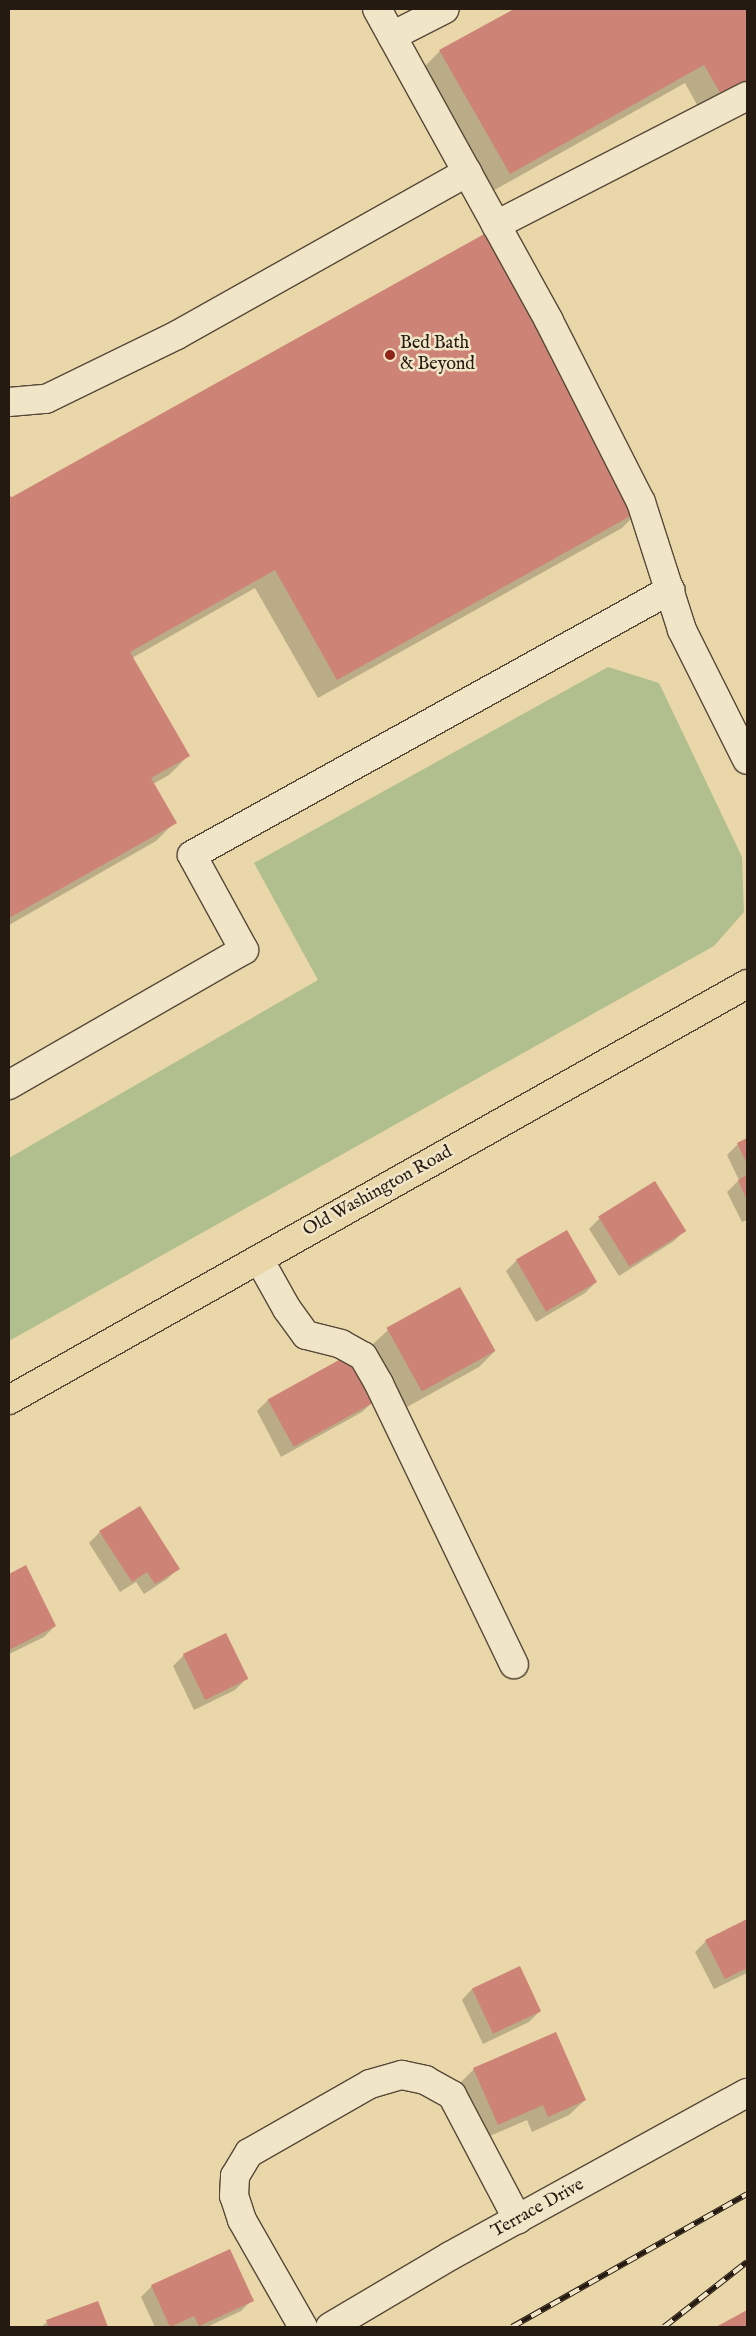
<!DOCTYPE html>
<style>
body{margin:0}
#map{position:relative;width:756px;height:2336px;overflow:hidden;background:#e9d7a9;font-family:"IM FELL English",serif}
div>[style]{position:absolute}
.green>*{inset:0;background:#b0bf8d}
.shadow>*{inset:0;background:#0003}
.building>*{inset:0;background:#ce8377;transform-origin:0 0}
.roads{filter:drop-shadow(1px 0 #564938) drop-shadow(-1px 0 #564938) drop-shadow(0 1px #564938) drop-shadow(0 -1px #564938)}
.minor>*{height:28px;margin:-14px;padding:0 14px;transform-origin:14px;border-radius:14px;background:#f1e5c7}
.major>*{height:28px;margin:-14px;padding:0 14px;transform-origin:14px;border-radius:14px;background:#e9d7a9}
.rail>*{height:5.5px;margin-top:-2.75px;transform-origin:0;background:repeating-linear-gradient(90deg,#f1e5c7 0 11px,#251a12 0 22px);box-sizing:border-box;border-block:1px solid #251a12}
.dots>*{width:14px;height:14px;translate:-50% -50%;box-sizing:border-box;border:2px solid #f1e5c7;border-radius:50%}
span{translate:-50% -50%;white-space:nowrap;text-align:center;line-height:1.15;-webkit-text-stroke:5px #f1e5c7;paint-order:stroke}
.poi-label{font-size:18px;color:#251a12}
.left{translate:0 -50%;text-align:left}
.street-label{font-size:18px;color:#251a12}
.frame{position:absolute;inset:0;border:10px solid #251a12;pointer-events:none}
</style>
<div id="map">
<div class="green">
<i style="clip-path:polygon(608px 667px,659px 683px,742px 857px,744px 912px,714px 946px,9px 1341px,9px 1158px,318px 980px,254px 863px)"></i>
</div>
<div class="shadow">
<i style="clip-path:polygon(516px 9px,747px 9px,747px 98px,706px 121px,685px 83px,491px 192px,421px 70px,440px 51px)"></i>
<i style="clip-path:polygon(9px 497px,12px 498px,641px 509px,622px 528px,318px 698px,255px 588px,132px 658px,188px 756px,169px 775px,153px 784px,175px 822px,156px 841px,9px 925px)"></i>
<i style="clip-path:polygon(747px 1139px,747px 1220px,742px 1222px,727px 1192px,739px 1180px,727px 1155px,738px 1144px)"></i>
<i style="clip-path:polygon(600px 1218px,685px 1230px,674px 1241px,619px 1276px,589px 1229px)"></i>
<i style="clip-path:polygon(517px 1260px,596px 1282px,585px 1293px,536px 1322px,506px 1271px)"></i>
<i style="clip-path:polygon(388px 1330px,495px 1351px,479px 1367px,407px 1407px,372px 1345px)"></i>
<i style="clip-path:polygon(268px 1400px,373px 1402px,362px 1412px,281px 1457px,257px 1411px)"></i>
<i style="clip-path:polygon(100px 1532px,178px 1569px,167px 1579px,144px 1594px,136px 1582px,120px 1592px,89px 1543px)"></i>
<i style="clip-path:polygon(26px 1567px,55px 1626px,44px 1637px,9px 1654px,9px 1575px)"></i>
<i style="clip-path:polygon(226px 1635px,246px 1679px,235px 1690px,194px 1710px,173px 1666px,184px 1655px)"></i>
<i style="clip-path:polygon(747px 1920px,747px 1973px,714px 1989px,695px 1952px,706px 1941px)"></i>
<i style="clip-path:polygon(472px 1989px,540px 2011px,529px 2022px,483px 2044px,462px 2000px)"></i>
<i style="clip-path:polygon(474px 2069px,585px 2100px,569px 2115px,532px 2132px,527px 2120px,483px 2139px,458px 2085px)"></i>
<i style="clip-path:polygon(152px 2286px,252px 2300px,241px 2311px,207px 2327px,155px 2327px,141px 2297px)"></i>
<i style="clip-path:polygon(97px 2303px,106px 2327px,41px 2327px,47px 2322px)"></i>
</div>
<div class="building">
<i style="clip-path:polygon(514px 9px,747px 9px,747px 91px,726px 103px,704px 65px,510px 174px,439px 50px)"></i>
<i style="clip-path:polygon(486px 233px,643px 509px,337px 680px,275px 570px,130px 652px,190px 756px,151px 778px,177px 823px,9px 918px,9px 496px,12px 497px)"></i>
<i style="clip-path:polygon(747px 1138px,747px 1164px,737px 1143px)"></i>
<i style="clip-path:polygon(747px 1175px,747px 1200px,738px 1180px)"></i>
<i style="left:655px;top:1181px;width:59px;height:67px;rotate:58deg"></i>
<i style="left:567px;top:1230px;width:60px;height:59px;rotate:60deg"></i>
<i style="left:460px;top:1287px;width:73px;height:84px;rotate:61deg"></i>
<i style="left:348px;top:1355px;width:54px;height:92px;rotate:61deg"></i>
<i style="clip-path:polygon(140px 1506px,180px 1569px,155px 1584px,147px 1572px,132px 1582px,99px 1531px)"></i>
<i style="clip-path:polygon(26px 1565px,56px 1626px,9px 1650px,9px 1574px)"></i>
<i style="left:226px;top:1633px;width:51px;height:48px;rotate:64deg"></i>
<i style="clip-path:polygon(747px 1919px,747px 1968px,725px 1979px,705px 1940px)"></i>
<i style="left:520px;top:1966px;width:50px;height:53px;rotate:65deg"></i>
<i style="clip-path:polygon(556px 2032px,586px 2100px,548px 2117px,543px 2105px,498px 2125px,473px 2068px)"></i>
<i style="clip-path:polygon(230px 2249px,254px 2301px,199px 2326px,194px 2316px,170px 2327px,151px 2285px)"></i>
<i style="clip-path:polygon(98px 2301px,108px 2327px,49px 2327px,46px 2320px)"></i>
<i style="clip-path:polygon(747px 2310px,747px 2327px,716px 2327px)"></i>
</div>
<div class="roads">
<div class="minor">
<i style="left:377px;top:9px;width:356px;rotate:61.1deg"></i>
<i style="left:549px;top:321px;width:203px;rotate:63.1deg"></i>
<i style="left:641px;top:502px;width:134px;rotate:72.2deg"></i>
<i style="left:682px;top:630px;width:145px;rotate:63.4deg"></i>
<i style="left:392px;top:36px;width:59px;rotate:-27deg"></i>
<i style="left:496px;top:225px;width:282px;rotate:-27.2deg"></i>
<i style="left:9px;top:402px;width:37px;rotate:-5deg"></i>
<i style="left:46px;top:399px;width:146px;rotate:-26deg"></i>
<i style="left:177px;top:335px;width:333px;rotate:-29.3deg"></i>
<i style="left:9px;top:1085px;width:271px;rotate:-29.9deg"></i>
<i style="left:244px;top:950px;width:108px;rotate:-118.7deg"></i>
<i style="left:192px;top:855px;width:547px;rotate:-29deg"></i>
<i style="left:259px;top:1259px;width:57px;rotate:60.8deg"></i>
<i style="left:287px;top:1309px;width:32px;rotate:54deg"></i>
<i style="left:306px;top:1335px;width:36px;rotate:14deg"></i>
<i style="left:341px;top:1344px;width:25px;rotate:29deg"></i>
<i style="left:363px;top:1356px;width:32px;rotate:60deg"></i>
<i style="left:379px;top:1384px;width:311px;rotate:64.3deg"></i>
<i style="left:303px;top:2327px;width:123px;rotate:-119.7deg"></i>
<i style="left:242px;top:2220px;width:25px;rotate:-108deg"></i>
<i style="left:234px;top:2196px;width:20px;rotate:-87deg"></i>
<i style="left:235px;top:2176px;width:27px;rotate:-59deg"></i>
<i style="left:249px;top:2153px;width:139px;rotate:-29.7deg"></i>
<i style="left:370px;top:2084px;width:33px;rotate:-16deg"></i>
<i style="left:402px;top:2075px;width:24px;rotate:12deg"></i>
<i style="left:425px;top:2080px;width:31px;rotate:29deg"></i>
<i style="left:452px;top:2095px;width:141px;rotate:62.2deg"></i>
<i style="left:330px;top:2327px;width:139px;rotate:-30.6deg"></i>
<i style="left:450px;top:2256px;width:339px;rotate:-28.8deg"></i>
</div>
<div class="major">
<i style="left:9px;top:1400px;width:847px;rotate:-29.41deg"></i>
</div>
</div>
<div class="rail">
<i style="left:512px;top:2327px;width:270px;rotate:-29.5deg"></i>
<i style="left:664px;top:2327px;width:105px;rotate:-38.1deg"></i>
</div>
<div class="dots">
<i style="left:390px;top:355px;background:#8f2418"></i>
</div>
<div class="poi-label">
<span class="left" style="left:400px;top:355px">Bed Bath<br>&amp; Beyond</span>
</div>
<div class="street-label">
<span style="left:378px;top:1192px;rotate:-29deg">Old Washington Road</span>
<span style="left:538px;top:2209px;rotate:-29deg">Terrace Drive</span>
</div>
<div class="frame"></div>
</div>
